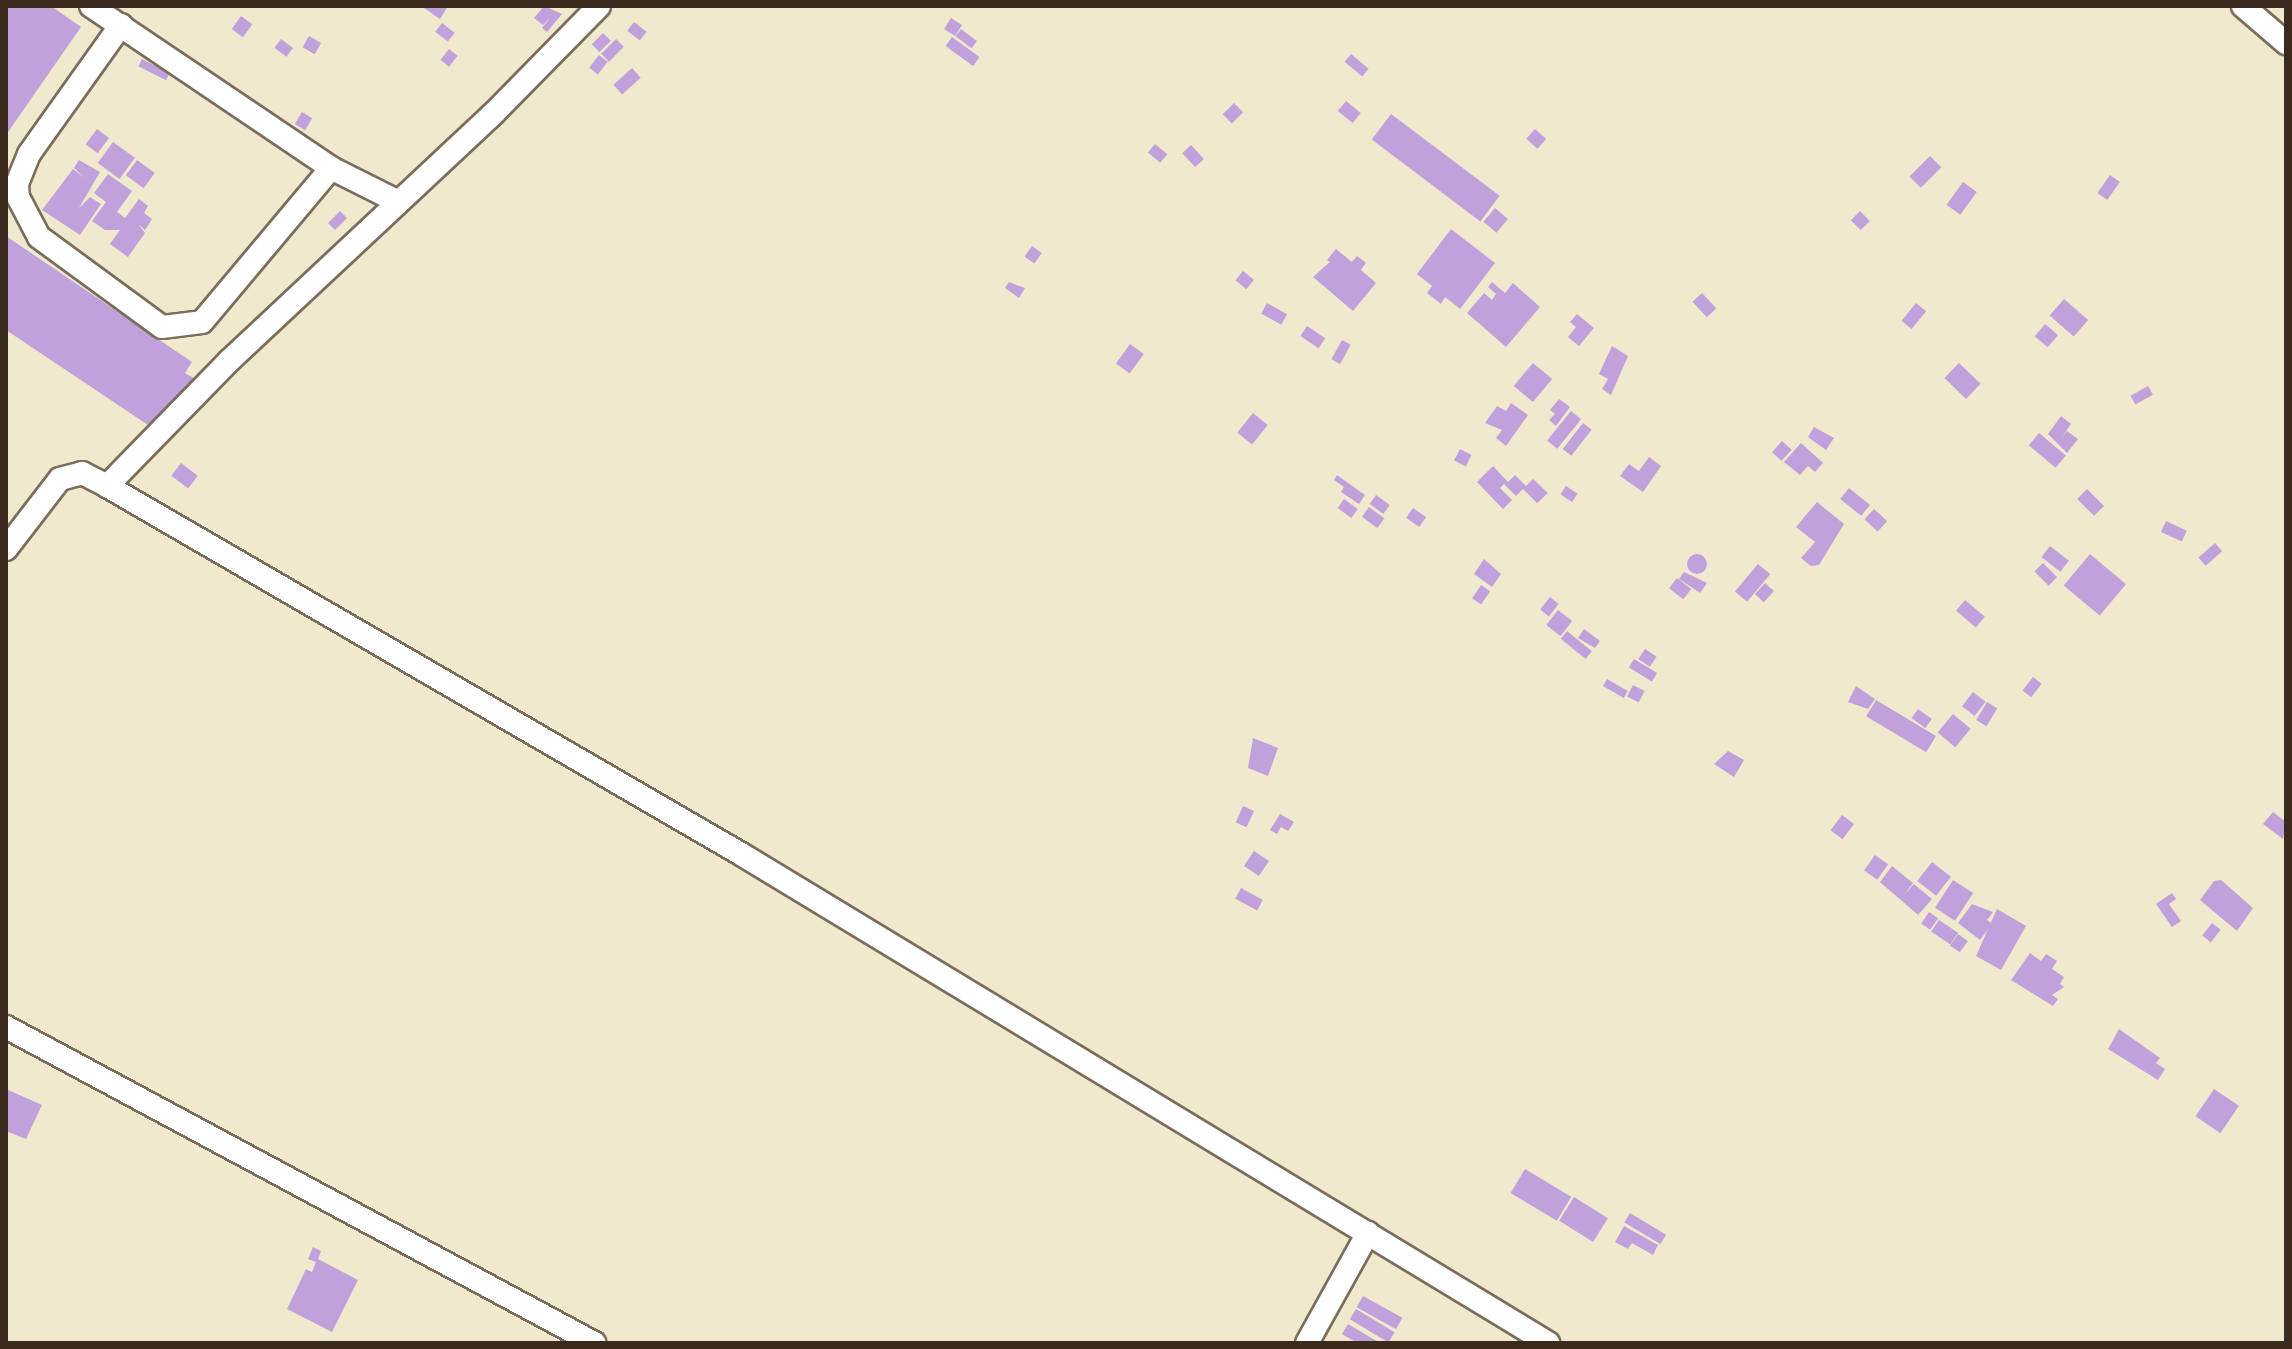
<!DOCTYPE html>
<style>
body{margin:0}
#map{position:relative;width:2292px;height:1349px;overflow:hidden;background:#f1e9ce;font-family:"IM FELL Double Pica",serif}
div>[style]{position:absolute}
.building>*{inset:0;background:#c0a1db;transform-origin:0 0}
.round{border-radius:50%}
.roads{filter:drop-shadow(2px 0 #7b6d5c) drop-shadow(-2px 0 #7b6d5c) drop-shadow(0 2px #7b6d5c) drop-shadow(0 -2px #7b6d5c)}
.street>*{height:22px;margin:-11px;padding:0 11px;transform-origin:11px;border-radius:11px;background:#fff}
span{translate:-50% -50%;white-space:nowrap;text-align:center;line-height:1.15;-webkit-text-stroke:7px #fcf5e5;paint-order:stroke}
.frame{position:absolute;inset:0;border:8px solid #3b2a1e;pointer-events:none}
</style>
<div id="map">
<div class="building">
<i style="clip-path:polygon(6px 6px,51px 6px,81px 27px,6px 135px)"></i>
<i style="clip-path:polygon(421px 6px,448px 6px,440px 19px)"></i>
<i style="clip-path:polygon(544px 6px,562px 14px,547px 32px,542px 28px,551px 17px,543px 25px,534px 18px)"></i>
<i style="left:241px;top:16px;width:14px;height:16px;rotate:36deg"></i>
<i style="left:951px;top:18px;width:13px;height:13px;rotate:32deg"></i>
<i style="left:634px;top:22px;width:16px;height:11px;rotate:38deg"></i>
<i style="left:442px;top:23px;width:16px;height:11px;rotate:38deg"></i>
<i style="left:961px;top:29px;width:20px;height:9px;rotate:37deg"></i>
<i style="left:603px;top:33px;width:11px;height:16px;rotate:45deg"></i>
<i style="left:309px;top:36px;width:14px;height:13px;rotate:30deg"></i>
<i style="left:952px;top:37px;width:34px;height:11px;rotate:36deg"></i>
<i style="left:281px;top:39px;width:15px;height:11px;rotate:37deg"></i>
<i style="left:616px;top:39px;width:11px;height:21px;rotate:45deg"></i>
<i style="left:449px;top:49px;width:11px;height:14px;rotate:38deg"></i>
<i style="left:1351px;top:54px;width:23px;height:10px;rotate:40deg"></i>
<i style="left:599px;top:55px;width:11px;height:16px;rotate:38deg"></i>
<i style="left:142px;top:59px;width:31px;height:8px;rotate:27deg"></i>
<i style="left:632px;top:68px;width:13px;height:25px;rotate:48deg"></i>
<i style="left:1346px;top:101px;width:19px;height:13px;rotate:39deg"></i>
<i style="left:1234px;top:103px;width:13px;height:16px;rotate:45deg"></i>
<i style="left:302px;top:112px;width:12px;height:14px;rotate:31deg"></i>
<i style="left:1391px;top:114px;width:136px;height:32px;rotate:37deg"></i>
<i style="left:97px;top:129px;width:15px;height:19px;rotate:37deg"></i>
<i style="left:1535px;top:129px;width:15px;height:13px;rotate:42deg"></i>
<i style="left:113px;top:142px;width:27px;height:26px;rotate:36deg"></i>
<i style="left:1155px;top:144px;width:16px;height:11px;rotate:40deg"></i>
<i style="left:1191px;top:145px;width:19px;height:12px;rotate:47deg"></i>
<i style="left:1930px;top:156px;width:16px;height:29px;rotate:45deg"></i>
<i style="clip-path:polygon(79px 160px,100px 172px,79px 208px,90px 197px,101px 204px,80px 235px,42px 210px,73px 169px,85px 178px,74px 168px)"></i>
<i style="left:137px;top:160px;width:22px;height:19px;rotate:36deg"></i>
<i style="clip-path:polygon(108px 174px,132px 191px,117px 212px,125px 218px,139px 199px,148px 206px,144px 213px,152px 219px,145px 230px,138px 224px,145px 233px,128px 257px,110px 244px,120px 230px,105px 230px,92px 221px,106px 202px,94px 193px)"></i>
<i style="left:2110px;top:175px;width:12px;height:22px;rotate:35deg"></i>
<i style="left:1963px;top:182px;width:17px;height:28px;rotate:36deg"></i>
<i style="left:1495px;top:208px;width:17px;height:18px;rotate:40deg"></i>
<i style="left:340px;top:211px;width:10px;height:17px;rotate:45deg"></i>
<i style="left:1860px;top:211px;width:14px;height:13px;rotate:45deg"></i>
<i style="clip-path:polygon(1451px 229px,1495px 263px,1460px 309px,1445px 297px,1441px 304px,1427px 293px,1432px 286px,1417px 274px)"></i>
<i style="clip-path:polygon(6px 236px,192px 362px,185px 373px,197px 380px,151px 427px,6px 330px)"></i>
<i style="left:1032px;top:246px;width:12px;height:13px;rotate:35deg"></i>
<i style="clip-path:polygon(1336px 249px,1352px 262px,1357px 256px,1366px 263px,1361px 270px,1376px 283px,1353px 311px,1313px 277px,1330px 262px,1327px 260px)"></i>
<i style="left:1243px;top:271px;width:14px;height:12px;rotate:39deg"></i>
<i style="clip-path:polygon(1009px 282px,1025px 288px,1019px 298px,1005px 288px)"></i>
<i style="clip-path:polygon(1492px 282px,1505px 293px,1513px 283px,1540px 307px,1506px 347px,1467px 313px,1484px 293px,1492px 300px,1496px 294px,1488px 287px)"></i>
<i style="left:1702px;top:293px;width:21px;height:13px;rotate:47deg"></i>
<i style="left:2064px;top:299px;width:32px;height:22px;rotate:41deg"></i>
<i style="left:1267px;top:303px;width:23px;height:12px;rotate:29deg"></i>
<i style="left:1916px;top:303px;width:13px;height:23px;rotate:39deg"></i>
<i style="clip-path:polygon(1577px 314px,1594px 328px,1579px 346px,1568px 337px,1576px 327px,1570px 322px)"></i>
<i style="left:2045px;top:324px;width:17px;height:16px;rotate:40deg"></i>
<i style="left:1307px;top:326px;width:22px;height:12px;rotate:34deg"></i>
<i style="left:1342px;top:340px;width:10px;height:22px;rotate:29deg"></i>
<i style="left:1130px;top:344px;width:17px;height:24px;rotate:36deg"></i>
<i style="clip-path:polygon(1612px 346px,1628px 356px,1611px 395px,1602px 389px,1608px 379px,1599px 374px)"></i>
<i style="left:1533px;top:363px;width:25px;height:30px;rotate:40deg"></i>
<i style="left:1959px;top:363px;width:30px;height:21px;rotate:44deg"></i>
<i style="left:2148px;top:386px;width:10px;height:20px;rotate:61deg"></i>
<i style="clip-path:polygon(1559px 399px,1570px 407px,1556px 426px,1549px 420px,1555px 414px,1550px 410px)"></i>
<i style="clip-path:polygon(1511px 403px,1528px 415px,1506px 446px,1496px 438px,1502px 430px,1485px 423px,1497px 406px,1506px 411px)"></i>
<i style="left:1571px;top:411px;width:13px;height:38px;rotate:39deg"></i>
<i style="left:1253px;top:413px;width:19px;height:25px;rotate:39deg"></i>
<i style="clip-path:polygon(2061px 416px,2071px 424px,2062px 437px,2067px 431px,2078px 439px,2067px 453px,2048px 434px)"></i>
<i style="left:1583px;top:423px;width:11px;height:33px;rotate:38deg"></i>
<i style="clip-path:polygon(1814px 427px,1834px 438px,1826px 450px,1808px 437px)"></i>
<i style="left:2039px;top:433px;width:35px;height:16px;rotate:40deg"></i>
<i style="left:1782px;top:441px;width:13px;height:15px;rotate:42deg"></i>
<i style="clip-path:polygon(1801px 443px,1823px 463px,1815px 472px,1808px 466px,1800px 475px,1784px 462px)"></i>
<i style="left:1460px;top:449px;width:13px;height:13px;rotate:27deg"></i>
<i style="clip-path:polygon(1649px 457px,1661px 466px,1643px 492px,1620px 476px,1629px 464px,1639px 471px)"></i>
<i style="left:181px;top:463px;width:21px;height:16px;rotate:37deg"></i>
<i style="clip-path:polygon(1493px 466px,1508px 482px,1515px 475px,1526px 486px,1533px 479px,1548px 493px,1537px 503px,1523px 489px,1516px 496px,1504px 484px,1500px 488px,1512px 500px,1503px 509px,1477px 482px)"></i>
<i style="clip-path:polygon(1337px 475px,1365px 495px,1359px 504px,1341px 492px,1344px 487px,1334px 480px)"></i>
<i style="left:1566px;top:486px;width:14px;height:10px;rotate:34deg"></i>
<i style="left:1849px;top:488px;width:27px;height:14px;rotate:39deg"></i>
<i style="left:2087px;top:489px;width:24px;height:14px;rotate:45deg"></i>
<i style="left:1376px;top:495px;width:17px;height:11px;rotate:36deg"></i>
<i style="left:1344px;top:499px;width:17px;height:11px;rotate:36deg"></i>
<i style="clip-path:polygon(1817px 502px,1844px 524px,1819px 565px,1811px 566px,1801px 558px,1815px 542px,1796px 527px)"></i>
<i style="left:1369px;top:507px;width:19px;height:12px;rotate:36deg"></i>
<i style="left:1413px;top:508px;width:16px;height:12px;rotate:35deg"></i>
<i style="left:1874px;top:509px;width:18px;height:14px;rotate:43deg"></i>
<i style="left:2166px;top:521px;width:23px;height:12px;rotate:25deg"></i>
<i style="left:2215px;top:543px;width:11px;height:22px;rotate:49deg"></i>
<i style="left:2050px;top:546px;width:24px;height:14px;rotate:38deg"></i>
<i style="left:2090px;top:554px;width:47px;height:41px;rotate:40deg"></i>
<i class="round" style="left:1687px;top:554px;width:20px;height:20px"></i>
<i style="clip-path:polygon(1484px 559px,1501px 574px,1492px 587px,1474px 574px)"></i>
<i style="left:2043px;top:563px;width:20px;height:12px;rotate:45deg"></i>
<i style="left:1758px;top:564px;width:16px;height:36px;rotate:40deg"></i>
<i style="clip-path:polygon(1684px 572px,1707px 583px,1700px 593px,1679px 579px)"></i>
<i style="left:1677px;top:578px;width:18px;height:13px;rotate:38deg"></i>
<i style="left:1765px;top:583px;width:12px;height:15px;rotate:42deg"></i>
<i style="left:1481px;top:585px;width:11px;height:16px;rotate:34deg"></i>
<i style="left:1550px;top:597px;width:11px;height:16px;rotate:38deg"></i>
<i style="left:1965px;top:600px;width:26px;height:14px;rotate:40deg"></i>
<i style="left:1558px;top:610px;width:18px;height:19px;rotate:38deg"></i>
<i style="clip-path:polygon(1584px 629px,1600px 641px,1595px 648px,1578px 638px)"></i>
<i style="left:1567px;top:631px;width:32px;height:10px;rotate:39deg"></i>
<i style="left:1645px;top:649px;width:14px;height:12px;rotate:34deg"></i>
<i style="left:1634px;top:659px;width:27px;height:10px;rotate:31deg"></i>
<i style="left:2033px;top:677px;width:11px;height:17px;rotate:38deg"></i>
<i style="left:1607px;top:679px;width:24px;height:8px;rotate:30deg"></i>
<i style="left:1633px;top:685px;width:13px;height:13px;rotate:27deg"></i>
<i style="clip-path:polygon(1856px 686px,1875px 699px,1868px 709px,1848px 702px)"></i>
<i style="left:1973px;top:692px;width:16px;height:18px;rotate:38deg"></i>
<i style="left:1876px;top:700px;width:70px;height:19px;rotate:31deg"></i>
<i style="left:1987px;top:702px;width:12px;height:21px;rotate:31deg"></i>
<i style="left:1918px;top:709px;width:17px;height:11px;rotate:36deg"></i>
<i style="left:1953px;top:714px;width:23px;height:24px;rotate:40deg"></i>
<i style="clip-path:polygon(1253px 738px,1278px 748px,1268px 776px,1248px 768px)"></i>
<i style="clip-path:polygon(1728px 751px,1744px 760px,1734px 777px,1714px 764px)"></i>
<i style="left:1243px;top:806px;width:12px;height:18px;rotate:24deg"></i>
<i style="clip-path:polygon(2273px 812px,2286px 822px,2283px 839px,2263px 824px)"></i>
<i style="clip-path:polygon(1280px 814px,1294px 822px,1288px 831px,1281px 827px,1277px 834px,1270px 830px)"></i>
<i style="left:1842px;top:815px;width:15px;height:19px;rotate:37deg"></i>
<i style="left:1254px;top:851px;width:18px;height:18px;rotate:34deg"></i>
<i style="left:1875px;top:855px;width:16px;height:19px;rotate:35deg"></i>
<i style="left:1932px;top:862px;width:24px;height:24px;rotate:38deg"></i>
<i style="clip-path:polygon(1892px 866px,1913px 883px,1904px 895px,1914px 884px,1932px 899px,1918px 915px,1880px 882px)"></i>
<i style="left:1953px;top:880px;width:24px;height:33px;rotate:33deg"></i>
<i style="clip-path:polygon(2221px 880px,2253px 908px,2237px 931px,2200px 900px,2214px 881px)"></i>
<i style="left:1241px;top:888px;width:25px;height:12px;rotate:29deg"></i>
<i style="clip-path:polygon(2172px 893px,2176px 899px,2169px 904px,2181px 921px,2172px 927px,2156px 904px)"></i>
<i style="clip-path:polygon(1972px 904px,1993px 912px,1987px 920px,1992px 924px,1980px 940px,1958px 923px)"></i>
<i style="clip-path:polygon(1997px 909px,2026px 926px,2001px 970px,1976px 956px)"></i>
<i style="left:1929px;top:912px;width:11px;height:14px;rotate:34deg"></i>
<i style="left:1939px;top:920px;width:23px;height:14px;rotate:34deg"></i>
<i style="left:2212px;top:923px;width:11px;height:16px;rotate:38deg"></i>
<i style="left:1958px;top:934px;width:12px;height:14px;rotate:35deg"></i>
<i style="clip-path:polygon(2030px 953px,2041px 961px,2046px 954px,2057px 961px,2052px 969px,2064px 977px,2060px 984px,2064px 987px,2052px 995px,2058px 999px,2053px 1006px,2011px 980px)"></i>
<i style="clip-path:polygon(2119px 1029px,2160px 1058px,2156px 1063px,2165px 1069px,2158px 1080px,2108px 1049px)"></i>
<i style="clip-path:polygon(6px 1089px,42px 1105px,26px 1139px,6px 1131px)"></i>
<i style="left:2214px;top:1089px;width:30px;height:33px;rotate:34deg"></i>
<i style="left:1525px;top:1169px;width:54px;height:28px;rotate:31deg"></i>
<i style="left:1574px;top:1197px;width:40px;height:28px;rotate:32deg"></i>
<i style="left:1630px;top:1213px;width:42px;height:11px;rotate:31deg"></i>
<i style="clip-path:polygon(1624px 1226px,1658px 1245px,1653px 1255px,1632px 1243px,1628px 1249px,1615px 1242px)"></i>
<i style="clip-path:polygon(313px 1247px,321px 1251px,318px 1259px,358px 1280px,332px 1332px,287px 1309px,306px 1269px,312px 1272px,316px 1262px,308px 1259px)"></i>
<i style="left:1363px;top:1296px;width:45px;height:13px;rotate:29deg"></i>
<i style="left:1356px;top:1309px;width:45px;height:12px;rotate:31deg"></i>
<i style="clip-path:polygon(1348px 1324px,1380px 1343px,1357px 1343px,1342px 1334px)"></i>
</div>
<div class="roads">
<div class="street">
<i style="left:91px;top:6px;width:290px;rotate:34deg"></i>
<i style="left:331px;top:168px;width:74px;rotate:26.6deg"></i>
<i style="left:2243px;top:6px;width:57px;rotate:40.7deg"></i>
<i style="left:121px;top:25px;width:158px;rotate:125.5deg"></i>
<i style="left:29px;top:154px;width:32px;rotate:112deg"></i>
<i style="left:17px;top:184px;width:13px;rotate:86deg"></i>
<i style="left:18px;top:197px;width:45px;rotate:62.3deg"></i>
<i style="left:39px;top:237px;width:152px;rotate:36.2deg"></i>
<i style="left:162px;top:327px;width:40px;rotate:-7.1deg"></i>
<i style="left:202px;top:322px;width:201px;rotate:-50deg"></i>
<i style="left:107px;top:486px;width:175px;rotate:-45.7deg"></i>
<i style="left:229px;top:361px;width:362px;rotate:-43.1deg"></i>
<i style="left:493px;top:114px;width:151px;rotate:-45.5deg"></i>
<i style="left:6px;top:549px;width:88px;rotate:-52.4deg"></i>
<i style="left:60px;top:479px;width:23px;rotate:-15deg"></i>
<i style="left:82px;top:473px;width:28px;rotate:27deg"></i>
<i style="left:107px;top:486px;width:733px;rotate:30.13deg"></i>
<i style="left:741px;top:854px;width:944px;rotate:31.21deg"></i>
<i style="left:6px;top:1027px;width:668px;rotate:28.25deg"></i>
<i style="left:1307px;top:1343px;width:126px;rotate:-61deg"></i>
</div>
</div>
<div class="frame"></div>
</div>
